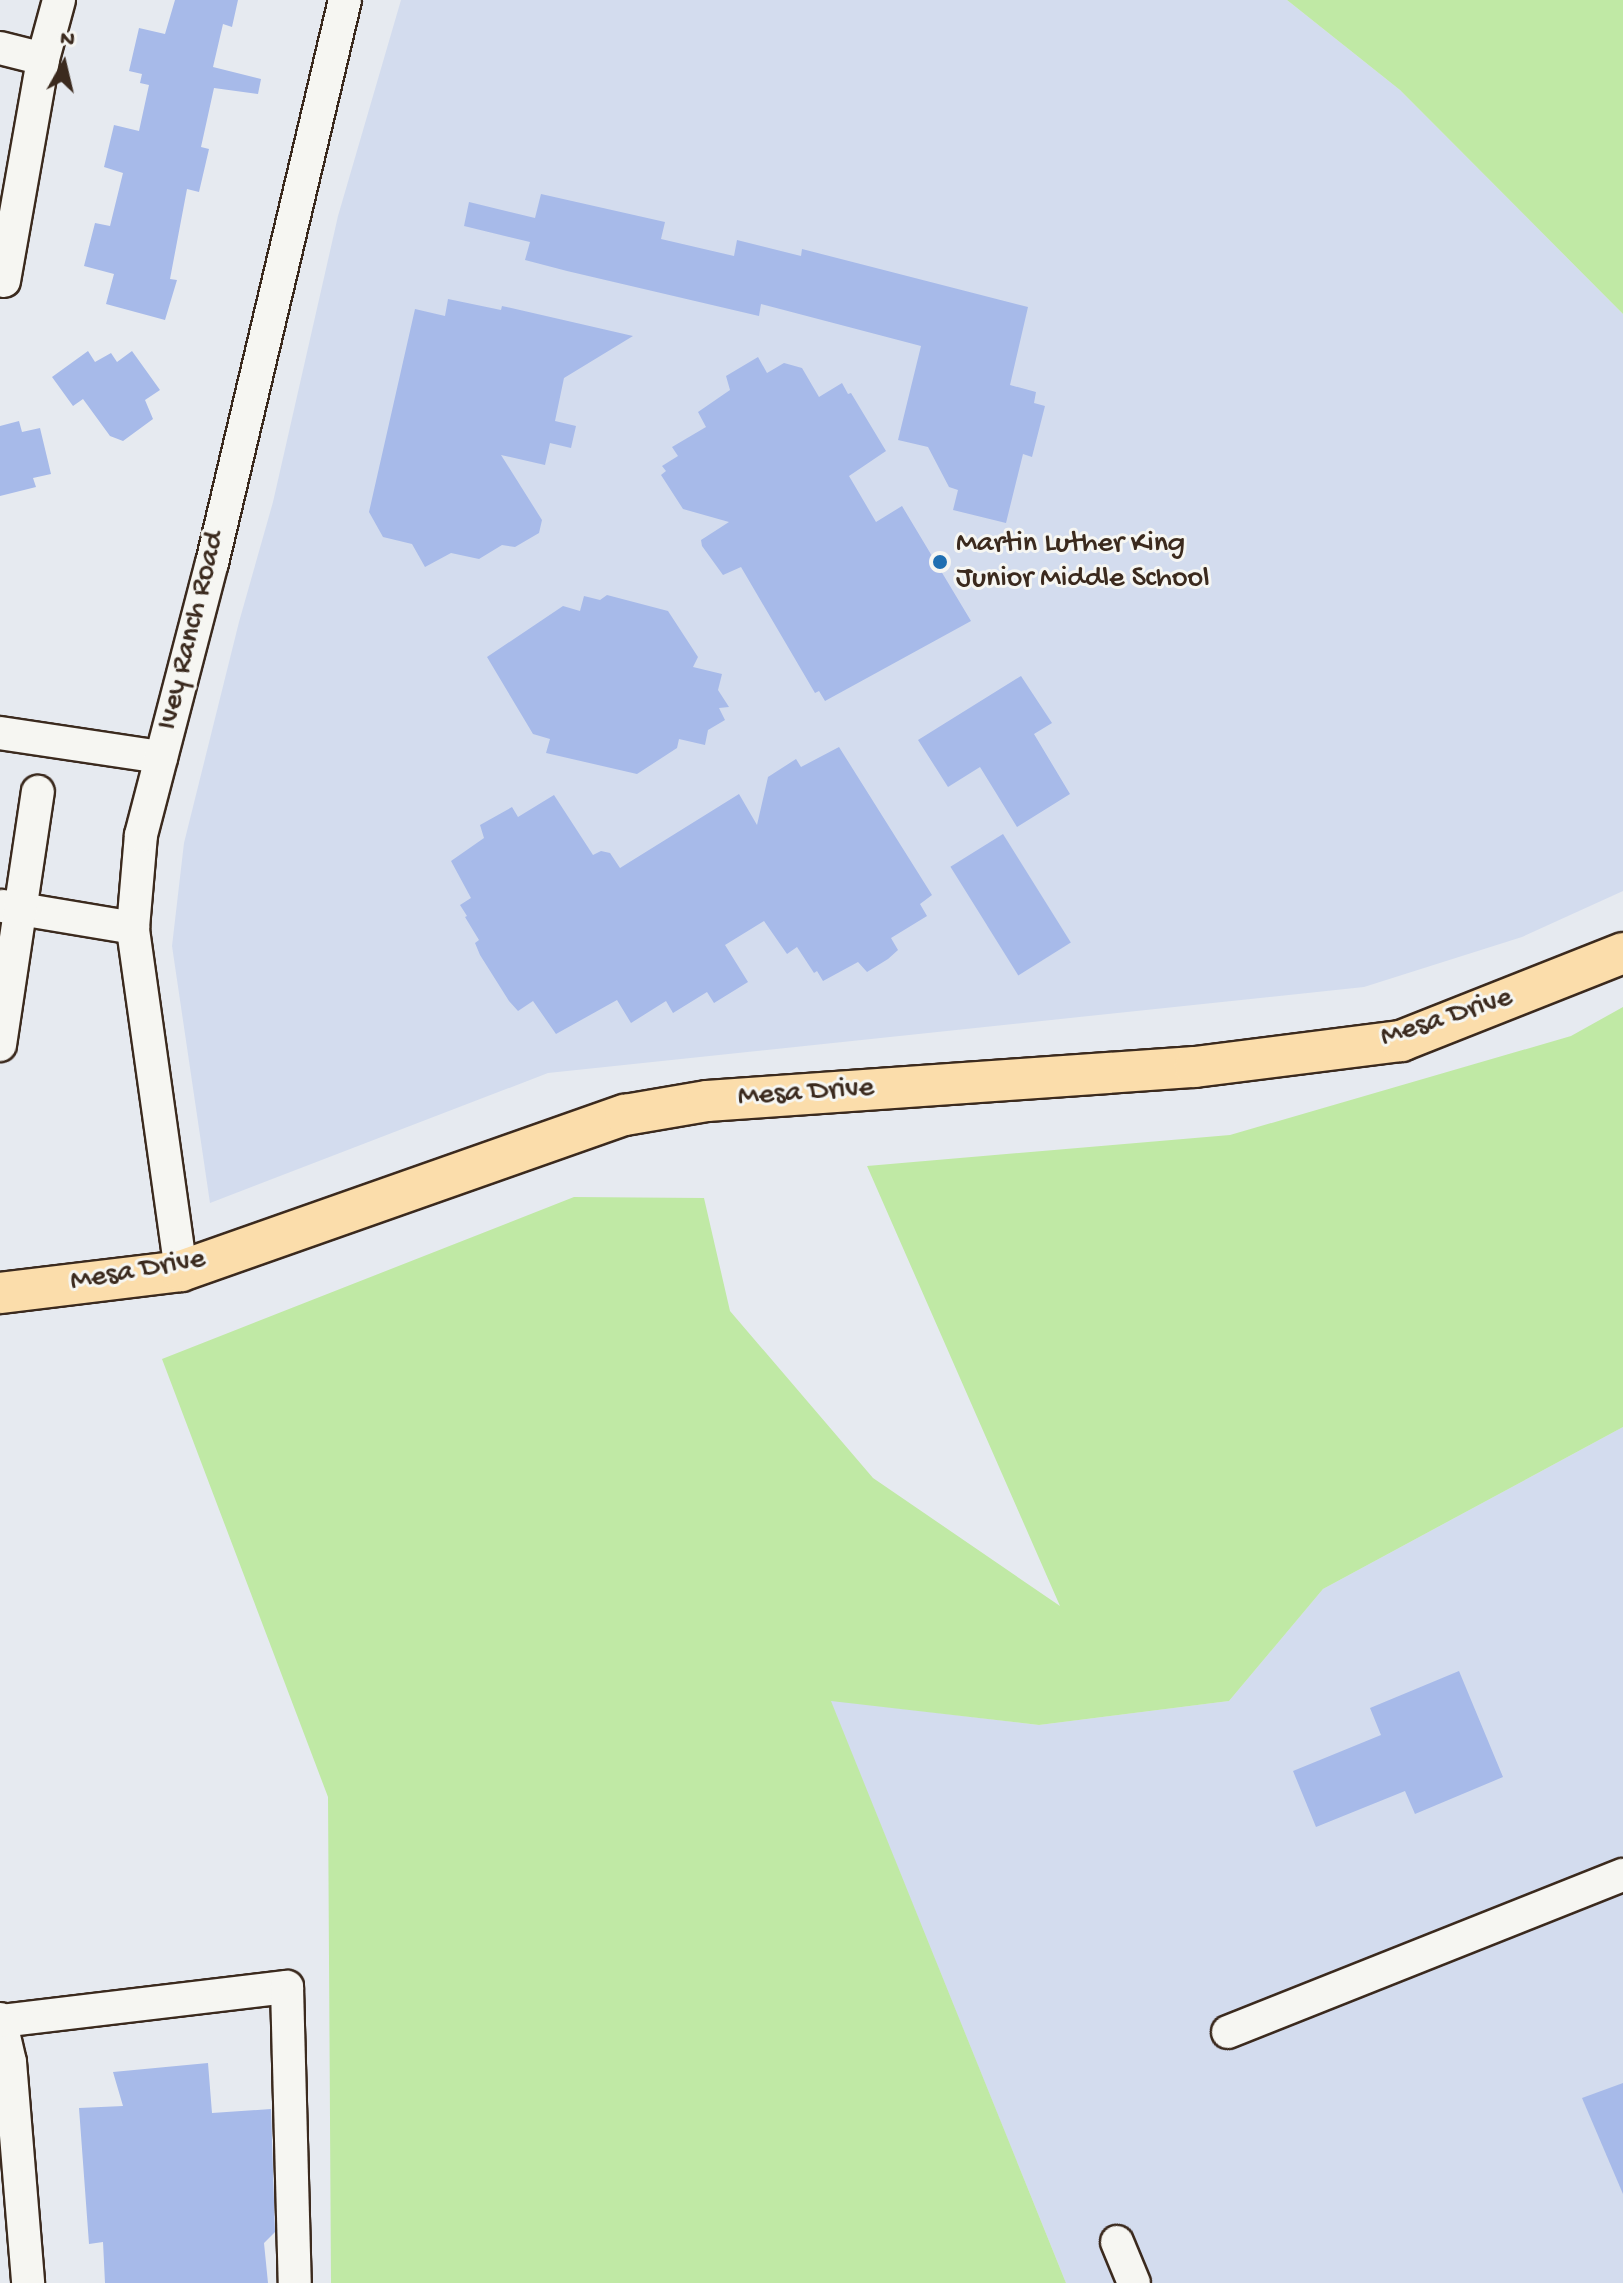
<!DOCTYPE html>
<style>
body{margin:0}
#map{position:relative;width:1623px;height:2283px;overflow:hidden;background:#e6eaf0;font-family:"Gochi Hand",sans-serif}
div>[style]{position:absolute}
.built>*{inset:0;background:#d3dcee}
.green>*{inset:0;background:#c0e9a5}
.building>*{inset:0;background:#a7bae9;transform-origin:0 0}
.roads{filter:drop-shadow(2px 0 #3b2a1e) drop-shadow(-2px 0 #3b2a1e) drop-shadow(0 2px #3b2a1e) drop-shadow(0 -2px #3b2a1e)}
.minor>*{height:32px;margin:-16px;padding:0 16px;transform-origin:16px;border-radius:16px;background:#f6f6f2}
.major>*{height:40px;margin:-20px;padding:0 20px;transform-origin:20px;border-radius:20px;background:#fbddab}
.dots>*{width:22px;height:22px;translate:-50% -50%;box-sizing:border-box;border:4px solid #f6f6f2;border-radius:50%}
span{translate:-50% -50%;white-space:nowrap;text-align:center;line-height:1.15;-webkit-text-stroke:6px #f6f6f2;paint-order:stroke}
.poi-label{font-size:30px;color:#3b2a1e}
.left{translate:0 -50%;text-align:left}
.street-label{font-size:30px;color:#3b2a1e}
.north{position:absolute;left:24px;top:24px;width:80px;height:80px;-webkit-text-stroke:6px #f6f6f2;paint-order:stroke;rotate:8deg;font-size:22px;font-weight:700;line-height:32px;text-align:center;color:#3b2a1e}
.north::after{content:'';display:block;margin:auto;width:28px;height:36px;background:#3b2a1e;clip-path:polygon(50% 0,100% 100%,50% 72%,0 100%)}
</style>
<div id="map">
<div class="built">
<i style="clip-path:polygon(401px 0,1287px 0,1400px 90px,1623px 314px,1623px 891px,1522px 937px,1364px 987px,548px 1073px,210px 1203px,172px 946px,184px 843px,239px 622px,273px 502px,338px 216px)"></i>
<i style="clip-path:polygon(1623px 1427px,1623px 2283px,1066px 2283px,830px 1700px,1039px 1725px,1229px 1701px,1323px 1589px)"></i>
</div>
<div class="green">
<i style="clip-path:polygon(1287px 0,1623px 0,1623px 314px,1400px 90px)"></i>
<i style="clip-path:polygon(1623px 1007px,1623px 1427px,1323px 1589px,1229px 1701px,1039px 1725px,831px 1701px,1066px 2283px,331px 2283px,328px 1797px,162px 1359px,574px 1197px,704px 1198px,730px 1311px,873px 1478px,1060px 1606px,867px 1166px,1230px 1135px,1571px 1036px)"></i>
</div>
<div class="building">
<i style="clip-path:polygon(175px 0,238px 0,232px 27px,223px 24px,213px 67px,261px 79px,258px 94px,214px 88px,201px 147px,209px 149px,199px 192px,187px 189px,170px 279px,177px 280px,165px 320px,106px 304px,114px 274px,84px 266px,95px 223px,110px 226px,123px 173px,104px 167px,114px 125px,139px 131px,149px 85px,140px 83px,142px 74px,129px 71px,139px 28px,165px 34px)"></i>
<i style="clip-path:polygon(541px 194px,665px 222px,661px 239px,734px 256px,737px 240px,801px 256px,802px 249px,1028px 307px,1010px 385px,1036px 392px,1034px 403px,1045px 406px,1032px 457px,1023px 454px,1006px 523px,953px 510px,958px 490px,949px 487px,928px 447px,898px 440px,921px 346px,761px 304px,759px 316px,567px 271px,525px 260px,530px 242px,464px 226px,469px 202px,535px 218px)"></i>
<i style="clip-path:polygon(448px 299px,501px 310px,502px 306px,633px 336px,564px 378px,555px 421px,576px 426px,571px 448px,550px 443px,545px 465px,501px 455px,542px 520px,539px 533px,515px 547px,502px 545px,479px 559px,451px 553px,425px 567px,412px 544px,383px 537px,369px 512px,415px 309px,445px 316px)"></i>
<i style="clip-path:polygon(88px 351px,95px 362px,111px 353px,117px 362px,132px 351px,160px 390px,145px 400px,153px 419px,123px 441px,110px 436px,83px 399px,73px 406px,52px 377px)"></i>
<i style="clip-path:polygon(758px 357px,767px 373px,784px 363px,802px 368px,819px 397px,842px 383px,848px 394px,851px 393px,886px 451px,849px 476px,876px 522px,902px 506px,971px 621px,825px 701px,819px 691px,815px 693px,741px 567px,723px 575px,702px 546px,701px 540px,729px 522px,683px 509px,661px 475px,666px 471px,662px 466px,678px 456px,672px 447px,706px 427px,698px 412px,730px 390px,726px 376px)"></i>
<i style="clip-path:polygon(19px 421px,22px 432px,40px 428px,51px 474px,33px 478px,36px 487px,0 496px,0 426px)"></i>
<i style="clip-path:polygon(607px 595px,668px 611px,698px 657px,693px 667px,722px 674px,718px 690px,729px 707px,719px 708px,725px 720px,708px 730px,705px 745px,679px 739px,677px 748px,637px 774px,546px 753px,550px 739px,533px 734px,487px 657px,563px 606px,580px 611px,584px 596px,600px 600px)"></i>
<i style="clip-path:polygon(1021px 676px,1052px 723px,1034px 734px,1070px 794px,1017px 827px,980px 767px,948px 787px,918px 740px)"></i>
<i style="clip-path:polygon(839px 747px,932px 895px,920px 904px,927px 916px,891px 938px,898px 950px,888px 959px,867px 972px,858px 962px,823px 981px,817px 971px,814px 973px,797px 947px,787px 954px,764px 921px,725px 945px,748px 982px,714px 1003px,707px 992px,673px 1013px,666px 1001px,631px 1023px,617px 1000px,556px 1034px,533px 1001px,518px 1011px,509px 1001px,480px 955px,475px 943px,479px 940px,465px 917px,467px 916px,460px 905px,471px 898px,451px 861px,484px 838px,480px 825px,512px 807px,518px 817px,554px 795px,593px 855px,601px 851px,610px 853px,620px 868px,739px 794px,757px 825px,768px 777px,796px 759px,801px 767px)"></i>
<i style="left:1003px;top:834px;width:128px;height:62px;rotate:58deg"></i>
<i style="clip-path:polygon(1459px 1671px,1503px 1777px,1415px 1814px,1405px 1791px,1316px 1827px,1293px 1771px,1381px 1735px,1370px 1708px)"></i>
<i style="clip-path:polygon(208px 2063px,212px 2113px,271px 2109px,275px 2232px,264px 2243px,268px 2283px,105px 2283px,103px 2242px,89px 2244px,79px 2108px,123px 2106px,113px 2072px)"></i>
<i style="clip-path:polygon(1623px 2083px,1623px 2194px,1582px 2098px)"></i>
</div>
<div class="roads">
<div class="minor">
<i style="left:0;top:48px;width:44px;rotate:14.3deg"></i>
<i style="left:4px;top:281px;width:225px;rotate:-80deg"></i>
<i style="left:43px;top:59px;width:61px;rotate:-74.8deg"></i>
<i style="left:0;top:733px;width:163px;rotate:8.5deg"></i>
<i style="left:2px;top:906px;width:133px;rotate:9.5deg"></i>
<i style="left:0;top:1045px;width:256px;rotate:-81.5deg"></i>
<i style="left:181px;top:1271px;width:346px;rotate:-98deg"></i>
<i style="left:133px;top:928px;width:93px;rotate:-85.1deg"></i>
<i style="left:141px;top:835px;width:281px;rotate:-75.4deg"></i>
<i style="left:212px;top:563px;width:578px;rotate:-76.71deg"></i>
<i style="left:0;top:2019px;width:44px;rotate:76.9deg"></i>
<i style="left:10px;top:2062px;width:222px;rotate:85.3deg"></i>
<i style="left:1px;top:2021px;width:288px;rotate:-6.8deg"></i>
<i style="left:287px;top:1987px;width:296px;rotate:88.5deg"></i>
<i style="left:1228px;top:2032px;width:425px;rotate:-21.7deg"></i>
<i style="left:1117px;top:2242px;width:44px;rotate:67.5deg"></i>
</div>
<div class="major">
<i style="left:0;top:1293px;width:182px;rotate:-6.9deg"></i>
<i style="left:181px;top:1271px;width:471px;rotate:-19.4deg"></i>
<i style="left:625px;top:1115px;width:83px;rotate:-9.7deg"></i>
<i style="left:707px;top:1101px;width:489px;rotate:-4deg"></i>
<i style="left:1195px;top:1067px;width:208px;rotate:-7.2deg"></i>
<i style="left:1401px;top:1041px;width:239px;rotate:-21.6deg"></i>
</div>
</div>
<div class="dots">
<i style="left:940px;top:562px;background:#1f6fb2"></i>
</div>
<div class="poi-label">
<span class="left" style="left:956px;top:562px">Martin Luther King<br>Junior Middle School</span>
</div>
<div class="street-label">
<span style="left:193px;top:631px;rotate:-76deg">Ivey Ranch Road</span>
<span style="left:1447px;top:1019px;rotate:-18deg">Mesa Drive</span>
<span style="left:806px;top:1094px;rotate:-4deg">Mesa Drive</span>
<span style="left:138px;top:1272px;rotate:-10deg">Mesa Drive</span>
</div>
<div class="north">N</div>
</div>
